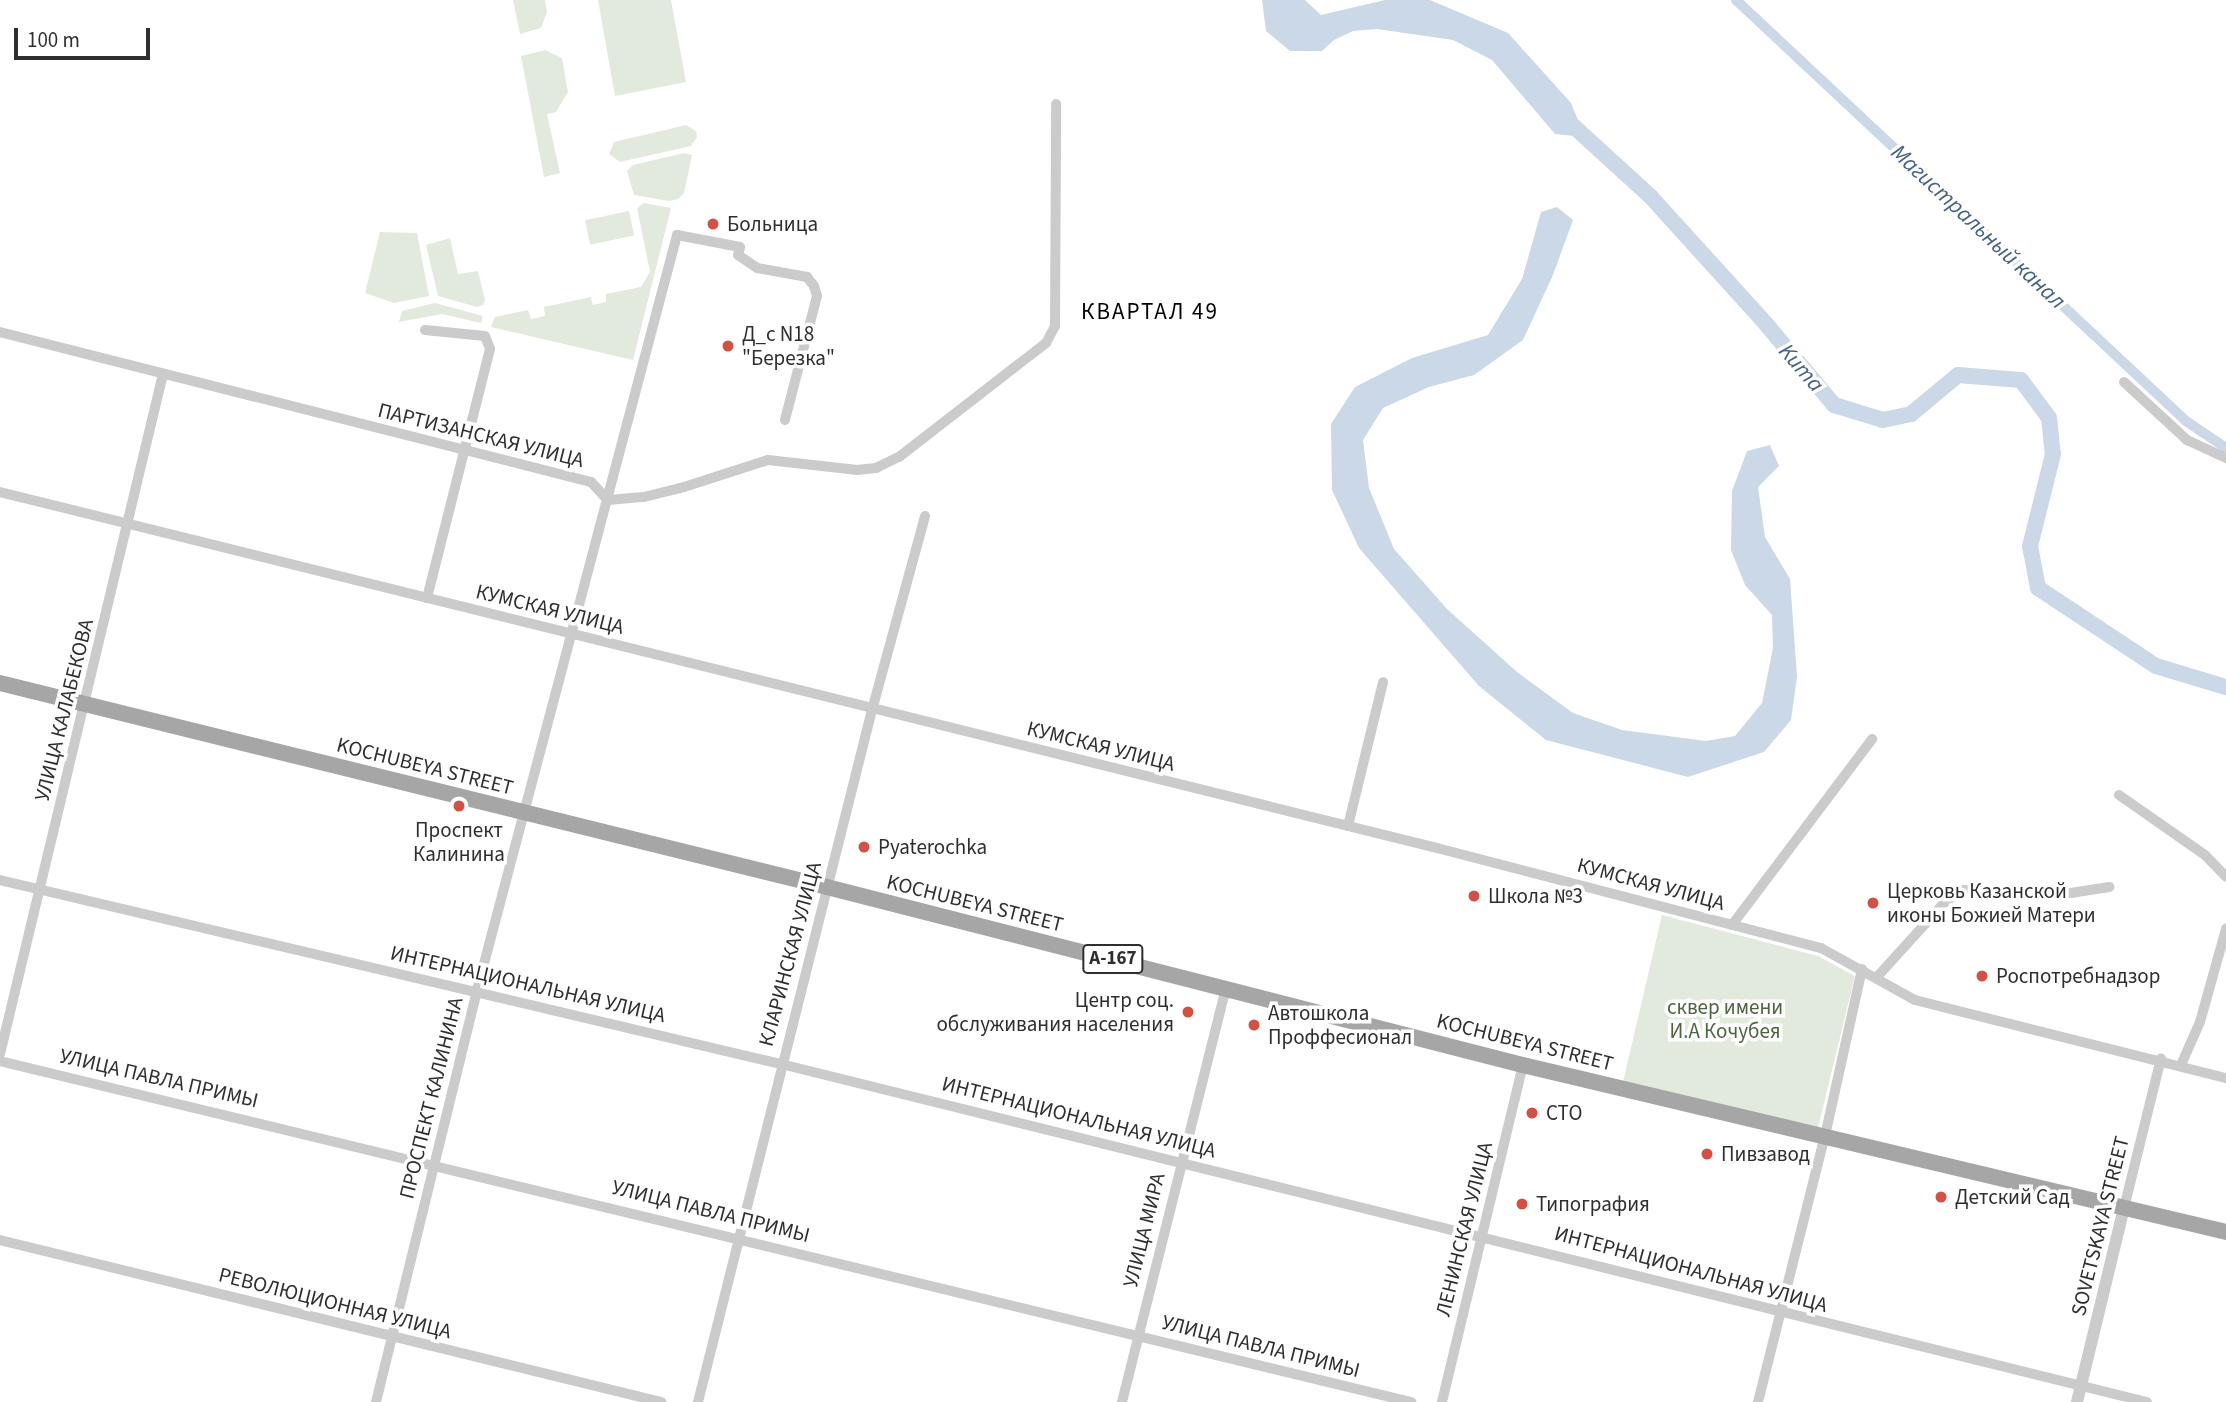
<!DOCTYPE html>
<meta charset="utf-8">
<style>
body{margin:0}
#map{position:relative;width:2226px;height:1402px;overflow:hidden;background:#fff;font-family:"Source Sans 3",sans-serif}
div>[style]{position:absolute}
.green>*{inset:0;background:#e2eadd;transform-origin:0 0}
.water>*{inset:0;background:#cbd8e8}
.canal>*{height:10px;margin:-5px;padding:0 5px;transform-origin:5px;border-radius:5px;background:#cbd8e8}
.river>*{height:16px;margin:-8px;padding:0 8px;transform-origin:8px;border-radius:8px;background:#cbd8e8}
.minor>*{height:10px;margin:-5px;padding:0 5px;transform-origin:5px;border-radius:5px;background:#cbcbcb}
.tertiary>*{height:12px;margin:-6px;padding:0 6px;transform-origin:6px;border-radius:6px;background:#cbcbcb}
.primary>*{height:16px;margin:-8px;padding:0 8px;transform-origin:8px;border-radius:8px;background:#a6a6a6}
.dots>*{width:19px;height:19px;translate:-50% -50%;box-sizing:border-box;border:4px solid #fff;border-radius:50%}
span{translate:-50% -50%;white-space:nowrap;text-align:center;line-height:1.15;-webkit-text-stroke:7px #fff;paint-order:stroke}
.shield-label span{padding:2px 5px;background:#fff;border:2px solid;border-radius:5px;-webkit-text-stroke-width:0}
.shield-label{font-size:19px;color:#2e2e2e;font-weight:700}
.poi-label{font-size:21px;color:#2e2e2e}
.left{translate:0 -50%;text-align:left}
.right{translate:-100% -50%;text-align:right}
.street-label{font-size:21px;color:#2e2e2e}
.park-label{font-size:21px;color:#4b6540}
.water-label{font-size:23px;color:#446188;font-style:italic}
.neighbourhood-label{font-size:23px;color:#000;letter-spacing:2px}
.scale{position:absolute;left:14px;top:28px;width:136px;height:32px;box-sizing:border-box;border:4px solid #2e2e2e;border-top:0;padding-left:9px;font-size:21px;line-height:24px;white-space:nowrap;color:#2e2e2e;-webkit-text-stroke:5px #fff;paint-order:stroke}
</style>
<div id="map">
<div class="green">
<i style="clip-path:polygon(513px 0,545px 0,547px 12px,541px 28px,520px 34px)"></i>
<i style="clip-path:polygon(598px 0,671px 0,686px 82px,615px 96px)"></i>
<i style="clip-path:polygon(545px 50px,562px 58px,568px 92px,556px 112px,547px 114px,560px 173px,544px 177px,521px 56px)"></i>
<i style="clip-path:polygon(686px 125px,696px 131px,697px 137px,691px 146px,620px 162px,609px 154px,614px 142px)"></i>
<i style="clip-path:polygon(684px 153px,692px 155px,684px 193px,678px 199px,669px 201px,634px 195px,627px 171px,633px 165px)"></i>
<i style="clip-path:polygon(644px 203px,671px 208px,633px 360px,491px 327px,495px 317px,528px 310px,531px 319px,545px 316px,544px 307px,591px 297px,593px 305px,606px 302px,606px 294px,641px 287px,650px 272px,637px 208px)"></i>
<i style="left:629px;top:211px;width:25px;height:45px;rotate:78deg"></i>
<i style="clip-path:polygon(380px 232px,417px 233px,429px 296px,394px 303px,365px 293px)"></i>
<i style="clip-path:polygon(450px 238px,458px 274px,478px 271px,485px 300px,483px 305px,477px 307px,438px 296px,426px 245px)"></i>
<i style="clip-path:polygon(435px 303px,483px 316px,481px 323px,442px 314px,399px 322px,402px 311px)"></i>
<i style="clip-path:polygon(1662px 915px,1818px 956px,1855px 976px,1818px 1128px,1623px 1082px)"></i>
</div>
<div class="water">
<i style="clip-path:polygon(1262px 0,1305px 0,1321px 15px,1385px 0,1430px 0,1508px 33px,1571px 103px,1585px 137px,1555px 134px,1492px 60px,1453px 40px,1377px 29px,1353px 31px,1334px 40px,1322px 51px,1290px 51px,1266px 31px)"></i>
<i style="clip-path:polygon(1557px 207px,1573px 220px,1553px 275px,1523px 340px,1474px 375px,1429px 387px,1383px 408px,1363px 440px,1369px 488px,1394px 549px,1447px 609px,1517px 672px,1573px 713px,1622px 730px,1706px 741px,1735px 736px,1762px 703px,1773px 648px,1772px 615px,1745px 585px,1731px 550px,1732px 491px,1747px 451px,1770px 445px,1779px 466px,1758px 487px,1765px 537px,1790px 579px,1797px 677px,1791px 720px,1764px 752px,1688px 777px,1546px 740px,1479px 686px,1359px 548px,1332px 490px,1331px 424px,1355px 387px,1412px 358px,1488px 335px,1522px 279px,1541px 212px)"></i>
</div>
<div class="canal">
<i style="left:1736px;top:0;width:616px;rotate:43.09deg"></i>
<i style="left:2186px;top:421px;width:48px;rotate:34deg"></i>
</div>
<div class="river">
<i style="left:1570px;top:123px;width:110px;rotate:42.4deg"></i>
<i style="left:1651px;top:197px;width:171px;rotate:47.8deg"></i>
<i style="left:1766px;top:324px;width:106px;rotate:50deg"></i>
<i style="left:1834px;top:405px;width:51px;rotate:17deg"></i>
<i style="left:1883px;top:420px;width:29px;rotate:-12deg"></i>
<i style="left:1911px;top:414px;width:61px;rotate:-39.7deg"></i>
<i style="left:1958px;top:375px;width:63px;rotate:4.5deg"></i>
<i style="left:2021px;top:380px;width:47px;rotate:53.6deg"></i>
<i style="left:2049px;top:418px;width:36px;rotate:84deg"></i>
<i style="left:2053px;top:454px;width:95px;rotate:104deg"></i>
<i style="left:2030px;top:546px;width:43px;rotate:79.2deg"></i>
<i style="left:2038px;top:588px;width:141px;rotate:33.5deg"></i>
<i style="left:2156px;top:666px;width:73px;rotate:16.7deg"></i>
</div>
<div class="minor">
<i style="left:425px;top:330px;width:60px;rotate:5.7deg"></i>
<i style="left:485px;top:336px;width:14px;rotate:69deg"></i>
<i style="left:490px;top:349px;width:257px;rotate:104.2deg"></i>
<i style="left:0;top:332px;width:610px;rotate:14.24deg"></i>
<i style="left:591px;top:482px;width:25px;rotate:47deg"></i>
<i style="left:608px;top:500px;width:36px;rotate:-5deg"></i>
<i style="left:644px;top:497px;width:41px;rotate:-14deg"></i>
<i style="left:684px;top:487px;width:88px;rotate:-17.8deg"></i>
<i style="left:768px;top:460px;width:90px;rotate:6.4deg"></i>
<i style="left:857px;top:470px;width:19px;rotate:-6deg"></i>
<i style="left:876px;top:468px;width:25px;rotate:-26deg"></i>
<i style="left:899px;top:457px;width:186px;rotate:-37.8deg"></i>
<i style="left:1046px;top:343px;width:19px;rotate:-62deg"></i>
<i style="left:1055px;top:326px;width:222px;rotate:-89.7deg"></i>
<i style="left:2124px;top:382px;width:86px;rotate:42.6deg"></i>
<i style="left:2187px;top:440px;width:43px;rotate:24.8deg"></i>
<i style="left:0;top:492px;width:1480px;rotate:13.91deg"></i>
<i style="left:1437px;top:848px;width:397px;rotate:14.6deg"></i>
<i style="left:1821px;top:948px;width:107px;rotate:29deg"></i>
<i style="left:1915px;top:1000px;width:321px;rotate:14.1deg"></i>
<i style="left:2119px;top:795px;width:105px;rotate:34.9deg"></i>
<i style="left:2205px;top:855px;width:30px;rotate:46deg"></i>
<i style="left:1348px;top:826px;width:148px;rotate:-76.3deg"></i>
<i style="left:0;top:880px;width:802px;rotate:13.26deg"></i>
<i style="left:781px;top:1064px;width:1407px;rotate:13.9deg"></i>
<i style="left:1732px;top:925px;width:233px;rotate:-53deg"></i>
<i style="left:1877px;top:977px;width:101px;rotate:-47.8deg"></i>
<i style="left:1945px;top:902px;width:21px;rotate:-35deg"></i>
<i style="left:1962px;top:890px;width:102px;rotate:2.2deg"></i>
<i style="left:2064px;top:894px;width:46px;rotate:-8.8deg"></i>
<i style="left:0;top:1054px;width:699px;rotate:-76.52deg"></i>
<i style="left:0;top:1061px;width:1452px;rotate:13.59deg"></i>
<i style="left:2181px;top:1065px;width:47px;rotate:-66.2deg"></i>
<i style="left:2200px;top:1022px;width:97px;rotate:-74.4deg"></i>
<i style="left:2124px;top:1208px;width:154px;rotate:-76.1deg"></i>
<i style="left:0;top:1240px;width:681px;rotate:13.77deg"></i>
<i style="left:376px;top:1402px;width:424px;rotate:-76.2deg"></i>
<i style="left:477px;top:990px;width:781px;rotate:-75.16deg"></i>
<i style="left:677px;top:235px;width:64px;rotate:10.8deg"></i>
<i style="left:740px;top:247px;width:8px;rotate:104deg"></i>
<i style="left:738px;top:255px;width:23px;rotate:34deg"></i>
<i style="left:757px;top:268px;width:51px;rotate:10.2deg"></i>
<i style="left:807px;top:277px;width:11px;rotate:52deg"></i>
<i style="left:814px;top:286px;width:10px;rotate:73deg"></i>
<i style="left:817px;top:296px;width:128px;rotate:104.5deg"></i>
<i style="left:698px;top:1402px;width:714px;rotate:-75.89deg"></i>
<i style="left:872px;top:710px;width:201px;rotate:-74.7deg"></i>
<i style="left:1122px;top:1402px;width:428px;rotate:-75.9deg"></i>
<i style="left:1442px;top:1402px;width:347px;rotate:-76.5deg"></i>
<i style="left:1758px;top:1402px;width:274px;rotate:-75.9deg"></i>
<i style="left:1825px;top:1136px;width:171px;rotate:-77.5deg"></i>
</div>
<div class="tertiary">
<i style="left:2077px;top:1402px;width:200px;rotate:-76.4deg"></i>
</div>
<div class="primary">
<i style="left:0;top:683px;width:852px;rotate:13.86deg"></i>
<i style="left:827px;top:887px;width:718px;rotate:14.35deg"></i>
<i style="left:1523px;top:1065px;width:723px;rotate:13.36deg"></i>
</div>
<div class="dots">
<i style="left:713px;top:224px;background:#d35142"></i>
<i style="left:728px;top:346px;background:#d35142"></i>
<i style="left:459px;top:806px;background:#d35142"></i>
<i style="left:864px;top:847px;background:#d35142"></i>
<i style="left:1474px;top:896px;background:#d35142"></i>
<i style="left:1873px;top:903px;background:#d35142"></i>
<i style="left:1982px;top:976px;background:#d35142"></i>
<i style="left:1188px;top:1012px;background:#d35142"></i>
<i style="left:1254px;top:1025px;background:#d35142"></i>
<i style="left:1532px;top:1113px;background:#d35142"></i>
<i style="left:1707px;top:1154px;background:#d35142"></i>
<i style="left:1941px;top:1197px;background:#d35142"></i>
<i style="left:1522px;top:1204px;background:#d35142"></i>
</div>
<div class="shield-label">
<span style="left:1113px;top:959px">А-167</span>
</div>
<div class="poi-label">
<span class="left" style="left:727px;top:224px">Больница</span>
<span class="left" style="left:742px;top:346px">Д_с N18<br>"Березка"</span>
<span style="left:459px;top:842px">Проспект<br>Калинина</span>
<span class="left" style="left:878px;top:847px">Pyaterochka</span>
<span class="left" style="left:1887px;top:903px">Церковь Казанской<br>иконы Божией Матери</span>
<span class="left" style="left:1488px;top:896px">Школа №3</span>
<span class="left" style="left:1996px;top:976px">Роспотребнадзор</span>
<span class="right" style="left:1174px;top:1012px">Центр соц.<br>обслуживания населения</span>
<span class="left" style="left:1268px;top:1025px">Автошкола<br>Проффесионал</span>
<span class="left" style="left:1546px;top:1113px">СТО</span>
<span class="left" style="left:1721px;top:1154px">Пивзавод</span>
<span class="left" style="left:1955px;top:1197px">Детский Сад</span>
<span class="left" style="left:1536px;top:1204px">Типография</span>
</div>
<div class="street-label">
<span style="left:481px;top:435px;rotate:14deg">ПАРТИЗАНСКАЯ УЛИЦА</span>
<span style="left:550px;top:609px;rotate:14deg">КУМСКАЯ УЛИЦА</span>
<span style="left:64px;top:710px;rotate:-76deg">УЛИЦА КАЛАБЕКОВА</span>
<span style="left:1101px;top:746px;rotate:14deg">КУМСКАЯ УЛИЦА</span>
<span style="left:425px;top:766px;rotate:14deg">KOCHUBEYA STREET</span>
<span style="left:1651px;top:884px;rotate:15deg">КУМСКАЯ УЛИЦА</span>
<span style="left:975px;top:903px;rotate:14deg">KOCHUBEYA STREET</span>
<span style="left:790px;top:954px;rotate:-75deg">КЛАРИНСКАЯ УЛИЦА</span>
<span style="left:528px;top:984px;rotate:13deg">ИНТЕРНАЦИОНАЛЬНАЯ УЛИЦА</span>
<span style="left:1525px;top:1042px;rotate:14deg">KOCHUBEYA STREET</span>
<span style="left:159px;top:1078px;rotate:13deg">УЛИЦА ПАВЛА ПРИМЫ</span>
<span style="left:431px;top:1098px;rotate:-76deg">ПРОСПЕКТ КАЛИНИНА</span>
<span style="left:1079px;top:1117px;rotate:14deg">ИНТЕРНАЦИОНАЛЬНАЯ УЛИЦА</span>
<span style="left:711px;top:1211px;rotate:14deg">УЛИЦА ПАВЛА ПРИМЫ</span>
<span style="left:2100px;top:1226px;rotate:-76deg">SOVETSKAYA STREET</span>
<span style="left:1464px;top:1229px;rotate:-76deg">ЛЕНИНСКАЯ УЛИЦА</span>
<span style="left:1144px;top:1230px;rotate:-76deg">УЛИЦА МИРА</span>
<span style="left:1691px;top:1269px;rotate:15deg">ИНТЕРНАЦИОНАЛЬНАЯ УЛИЦА</span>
<span style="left:335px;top:1303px;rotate:14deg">РЕВОЛЮЦИОННАЯ УЛИЦА</span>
<span style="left:1261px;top:1346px;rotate:14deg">УЛИЦА ПАВЛА ПРИМЫ</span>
</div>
<div class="park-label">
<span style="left:1725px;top:1019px">сквер имени<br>И.А Кочубея</span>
</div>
<div class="water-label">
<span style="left:1978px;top:227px;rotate:43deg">Магистральный канал</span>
<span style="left:1801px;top:368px;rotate:49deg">Kuma</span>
</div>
<div class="neighbourhood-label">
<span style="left:1150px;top:312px">КВАРТАЛ 49</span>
</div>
<div class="scale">100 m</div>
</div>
